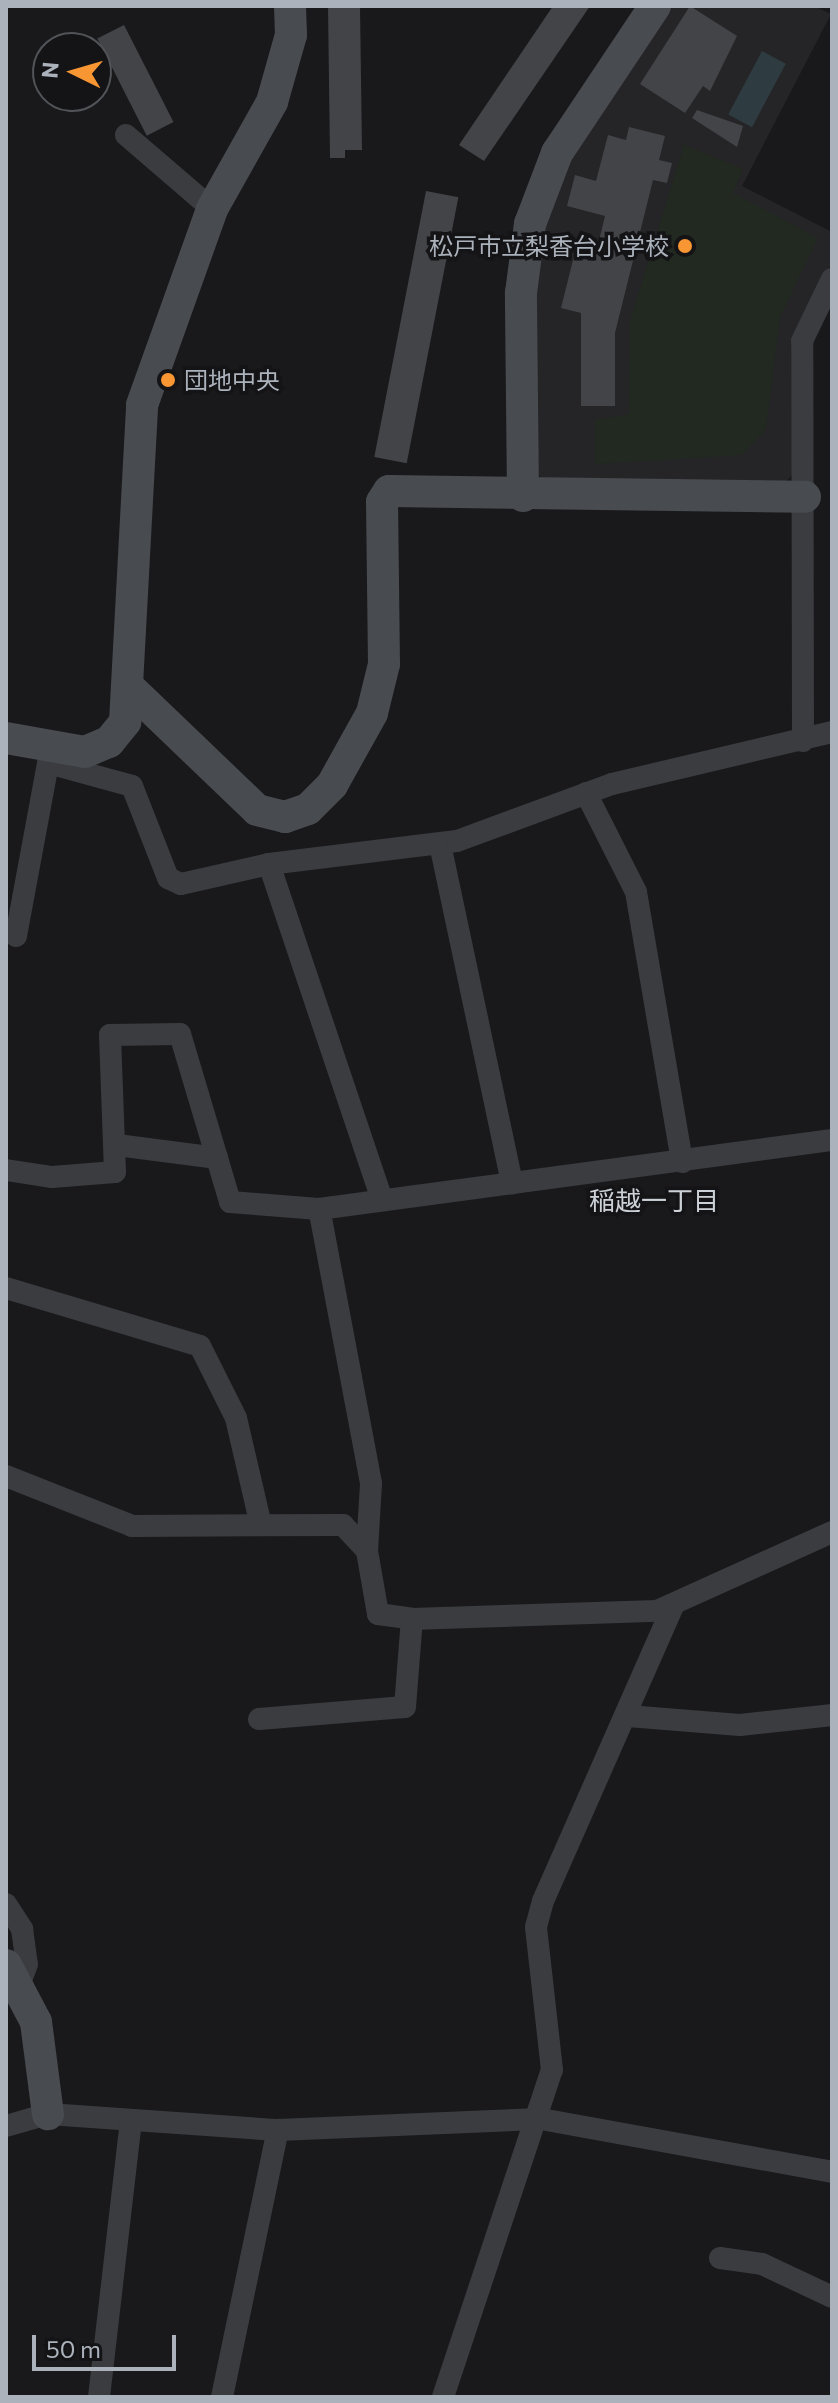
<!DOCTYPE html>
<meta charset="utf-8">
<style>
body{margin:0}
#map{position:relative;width:838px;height:2403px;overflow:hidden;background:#19191b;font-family:Commissioner,"Noto Sans JP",sans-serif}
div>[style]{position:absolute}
.built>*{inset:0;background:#252528}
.green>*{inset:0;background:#212920}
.water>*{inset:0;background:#2e3b40;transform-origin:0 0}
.building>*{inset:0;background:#434448;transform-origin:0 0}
.street>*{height:22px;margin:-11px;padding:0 11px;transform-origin:11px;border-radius:11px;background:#3a3c40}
.secondary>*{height:32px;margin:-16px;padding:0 16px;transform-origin:16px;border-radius:16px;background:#484b50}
.dots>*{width:22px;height:22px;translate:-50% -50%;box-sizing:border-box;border:4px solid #141416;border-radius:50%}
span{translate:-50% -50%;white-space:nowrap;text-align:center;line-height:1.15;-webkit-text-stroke:7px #141416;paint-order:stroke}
.poi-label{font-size:24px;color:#abb2bb}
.right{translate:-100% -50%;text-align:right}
.left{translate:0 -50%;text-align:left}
.neighbourhood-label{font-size:26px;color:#ccd1d7}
.frame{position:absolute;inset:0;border:8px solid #abb2bb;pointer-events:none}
.north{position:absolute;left:32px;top:32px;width:80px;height:80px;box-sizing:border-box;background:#141416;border:2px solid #505358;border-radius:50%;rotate:275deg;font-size:22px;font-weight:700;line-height:32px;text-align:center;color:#abb2bb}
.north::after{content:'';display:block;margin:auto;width:28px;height:36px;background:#f89634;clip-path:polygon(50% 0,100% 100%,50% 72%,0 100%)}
.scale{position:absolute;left:32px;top:2335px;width:144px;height:36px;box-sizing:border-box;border:4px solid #abb2bb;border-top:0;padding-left:10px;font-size:24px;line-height:28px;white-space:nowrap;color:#abb2bb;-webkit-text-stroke:6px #141416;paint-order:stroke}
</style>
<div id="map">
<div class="built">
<i style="clip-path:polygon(673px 6px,814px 6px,831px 14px,742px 186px,832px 232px,832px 261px,805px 321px,795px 472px,784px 484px,551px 488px,538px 474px,534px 280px,547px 206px,569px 157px)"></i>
</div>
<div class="green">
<i style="clip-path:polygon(684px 145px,743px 169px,733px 193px,818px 238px,780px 317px,766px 429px,742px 455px,595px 464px,595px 420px,629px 414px,630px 321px)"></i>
</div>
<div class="water">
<i style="left:762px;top:51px;width:27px;height:72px;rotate:28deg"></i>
</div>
<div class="building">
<i style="clip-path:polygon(328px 6px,360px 6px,362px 150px,345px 150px,345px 158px,330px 158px)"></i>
<i style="clip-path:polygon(553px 6px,590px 6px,484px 161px,459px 145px)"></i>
<i style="clip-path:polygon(690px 6px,737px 36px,710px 91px,703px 86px,685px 113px,640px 84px)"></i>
<i style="left:124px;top:25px;width:109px;height:30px;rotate:63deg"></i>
<i style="clip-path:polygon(697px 110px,743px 126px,737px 147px,692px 118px)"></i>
<i style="clip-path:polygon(629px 127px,665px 136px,659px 160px,672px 163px,667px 183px,653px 180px,615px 333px,615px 406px,581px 406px,581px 313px,561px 308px,574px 256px,594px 261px,605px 216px,567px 206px,575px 175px,596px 181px,608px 135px,626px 140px)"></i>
<i style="left:426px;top:191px;width:33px;height:271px;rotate:11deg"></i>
</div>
<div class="street">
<i style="left:126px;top:135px;width:113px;rotate:40.7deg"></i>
<i style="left:803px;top:741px;width:400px;rotate:-90.1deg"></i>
<i style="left:802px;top:341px;width:69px;rotate:-64.2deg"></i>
<i style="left:586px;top:793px;width:111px;rotate:63.2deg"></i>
<i style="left:636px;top:892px;width:274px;rotate:80.3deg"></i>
<i style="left:440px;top:844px;width:347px;rotate:78deg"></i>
<i style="left:269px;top:864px;width:189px;rotate:-7deg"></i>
<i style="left:457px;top:841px;width:165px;rotate:-20.2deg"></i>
<i style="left:612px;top:784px;width:226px;rotate:-13.3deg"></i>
<i style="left:16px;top:936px;width:176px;rotate:-79.5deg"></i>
<i style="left:48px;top:763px;width:87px;rotate:15.3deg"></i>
<i style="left:132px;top:786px;width:99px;rotate:68.6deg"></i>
<i style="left:168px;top:878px;width:14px;rotate:25deg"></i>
<i style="left:181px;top:884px;width:90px;rotate:-12.8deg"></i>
<i style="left:269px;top:864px;width:354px;rotate:71.4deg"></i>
<i style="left:117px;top:1145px;width:101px;rotate:7.4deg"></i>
<i style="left:6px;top:1170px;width:47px;rotate:8.7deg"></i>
<i style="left:52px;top:1177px;width:63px;rotate:-4.5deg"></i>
<i style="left:115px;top:1172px;width:137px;rotate:-92.1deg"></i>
<i style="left:110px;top:1035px;width:70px;rotate:-0.8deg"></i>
<i style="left:180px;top:1034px;width:175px;rotate:73.4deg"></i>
<i style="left:230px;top:1202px;width:89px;rotate:4.5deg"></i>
<i style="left:6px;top:1288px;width:202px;rotate:16.6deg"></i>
<i style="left:200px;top:1346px;width:80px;rotate:63.4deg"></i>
<i style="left:236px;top:1418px;width:106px;rotate:76.9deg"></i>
<i style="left:6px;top:1476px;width:136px;rotate:21.6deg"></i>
<i style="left:132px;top:1526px;width:211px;rotate:-0.3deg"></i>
<i style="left:343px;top:1525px;width:35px;rotate:47deg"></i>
<i style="left:367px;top:1551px;width:64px;rotate:80.1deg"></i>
<i style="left:378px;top:1614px;width:34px;rotate:8deg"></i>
<i style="left:412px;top:1619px;width:245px;rotate:-1.9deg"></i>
<i style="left:657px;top:1611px;width:192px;rotate:-24.3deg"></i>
<i style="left:367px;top:1551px;width:68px;rotate:-86.6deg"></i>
<i style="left:371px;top:1483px;width:279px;rotate:-100.7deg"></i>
<i style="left:319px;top:1209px;width:518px;rotate:-7.66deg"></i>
<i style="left:628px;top:1716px;width:112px;rotate:4.6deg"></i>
<i style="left:740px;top:1725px;width:93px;rotate:-6.2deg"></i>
<i style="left:259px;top:1719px;width:146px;rotate:-4.7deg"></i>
<i style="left:405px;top:1707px;width:88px;rotate:-85.5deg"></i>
<i style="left:6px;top:1904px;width:30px;rotate:57deg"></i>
<i style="left:22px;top:1929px;width:35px;rotate:82deg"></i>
<i style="left:27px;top:1964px;width:20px;rotate:110deg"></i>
<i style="left:6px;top:2126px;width:44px;rotate:-15.9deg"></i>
<i style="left:48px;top:2114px;width:231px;rotate:4deg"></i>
<i style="left:278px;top:2130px;width:263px;rotate:-2.4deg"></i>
<i style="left:541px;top:2119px;width:296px;rotate:10.3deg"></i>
<i style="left:720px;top:2258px;width:42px;rotate:8.1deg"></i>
<i style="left:762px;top:2264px;width:77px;rotate:25.2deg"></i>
<i style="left:99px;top:2397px;width:278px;rotate:-83.4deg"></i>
<i style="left:222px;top:2397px;width:273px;rotate:-78.2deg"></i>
<i style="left:443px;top:2397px;width:345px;rotate:-71.6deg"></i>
<i style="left:552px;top:2070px;width:144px;rotate:-96.4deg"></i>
<i style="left:536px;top:1927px;width:27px;rotate:-75deg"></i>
<i style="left:543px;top:1901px;width:322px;rotate:-66.2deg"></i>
</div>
<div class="secondary">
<i style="left:523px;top:496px;width:203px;rotate:-90.6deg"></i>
<i style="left:521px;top:293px;width:70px;rotate:-82.6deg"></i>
<i style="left:530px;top:224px;width:76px;rotate:-69.2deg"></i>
<i style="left:557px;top:153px;width:177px;rotate:-56.3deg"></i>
<i style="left:132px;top:690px;width:173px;rotate:43.8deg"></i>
<i style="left:257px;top:810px;width:29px;rotate:14deg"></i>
<i style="left:285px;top:817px;width:24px;rotate:-19deg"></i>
<i style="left:308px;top:809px;width:34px;rotate:-45deg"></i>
<i style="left:332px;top:785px;width:82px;rotate:-60.9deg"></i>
<i style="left:372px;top:713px;width:50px;rotate:-76.2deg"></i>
<i style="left:384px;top:664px;width:162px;rotate:-90.7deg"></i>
<i style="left:382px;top:502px;width:13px;rotate:-58deg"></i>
<i style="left:389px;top:491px;width:416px;rotate:0.8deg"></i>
<i style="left:6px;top:738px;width:80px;rotate:10deg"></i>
<i style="left:85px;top:752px;width:26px;rotate:-23deg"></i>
<i style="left:109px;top:742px;width:26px;rotate:-51deg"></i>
<i style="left:125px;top:722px;width:317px;rotate:-86.9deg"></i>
<i style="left:142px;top:405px;width:208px;rotate:-70.3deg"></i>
<i style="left:212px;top:209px;width:123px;rotate:-60.7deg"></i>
<i style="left:272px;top:102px;width:70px;rotate:-74.2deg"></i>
<i style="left:291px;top:35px;width:29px;rotate:-92deg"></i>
<i style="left:6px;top:1965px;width:64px;rotate:62.2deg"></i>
<i style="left:36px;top:2022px;width:93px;rotate:82.6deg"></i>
</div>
<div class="dots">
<i style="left:685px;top:246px;background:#f89634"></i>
<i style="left:168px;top:380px;background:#f89634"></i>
</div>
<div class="poi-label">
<span class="right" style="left:669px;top:246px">松戸市立梨香台小学校</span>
<span class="left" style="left:184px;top:380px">団地中央</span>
</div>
<div class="neighbourhood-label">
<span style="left:654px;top:1200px">稲越一丁目</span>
</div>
<div class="frame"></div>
<div class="north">N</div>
<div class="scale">50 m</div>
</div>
